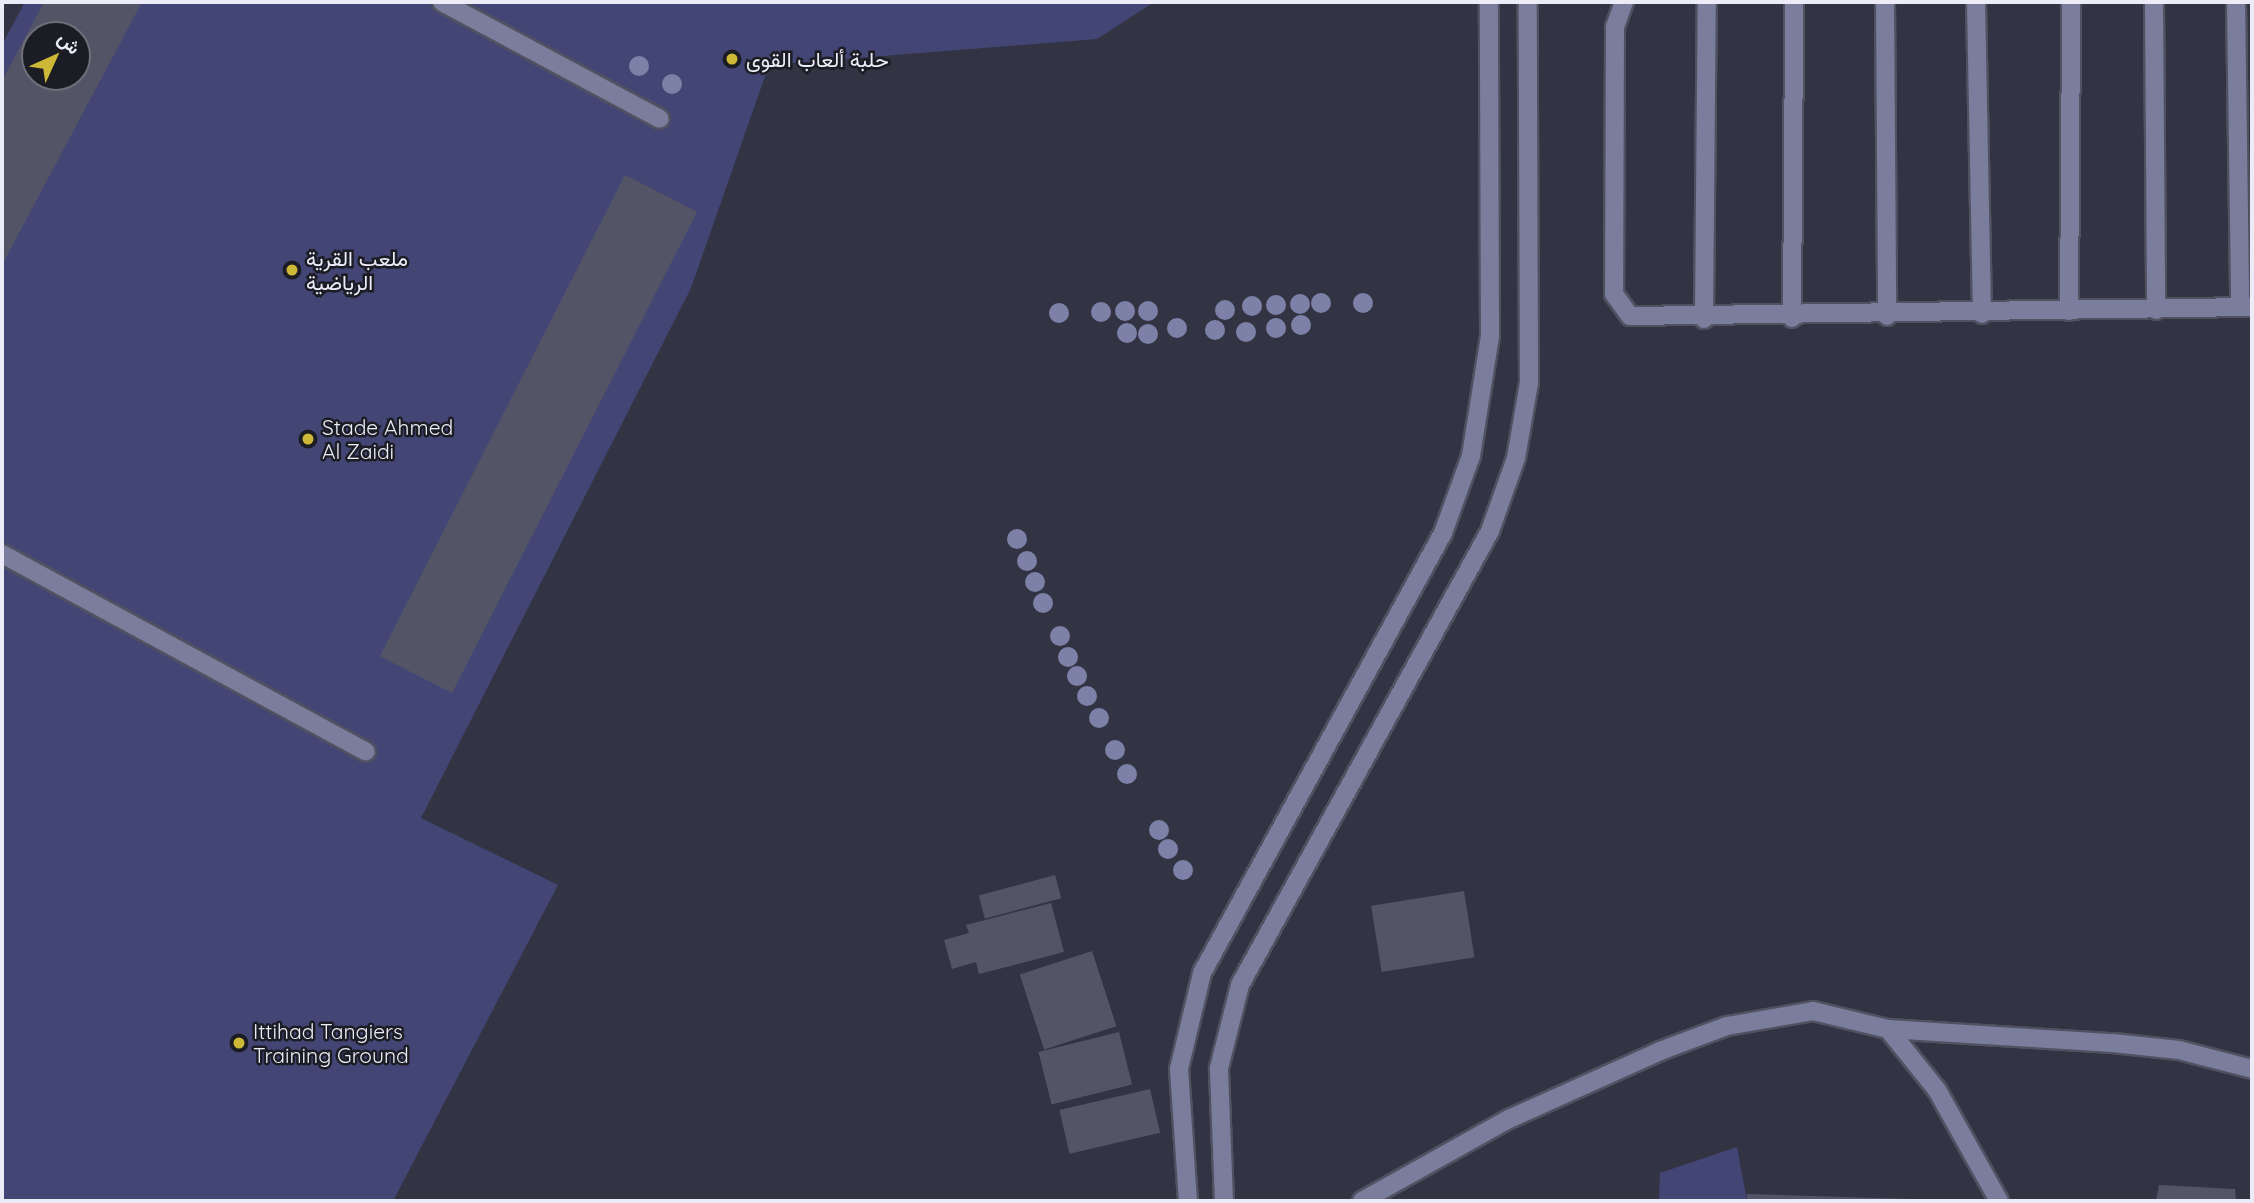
<!DOCTYPE html>
<meta charset="utf-8">
<style>
body{margin:0}
#map{position:relative;width:2254px;height:1203px;overflow:hidden;background:#323444;font-family:Quicksand,Vazirmatn,sans-serif}
div>[style]{position:absolute}
.green>*{inset:0;background:#434675}
.building>*{inset:0;background:#535566;transform-origin:0 0}
.roads{filter:drop-shadow(2px 0 #505161) drop-shadow(-2px 0 #505161) drop-shadow(0 2px #505161) drop-shadow(0 -2px #505161)}
.minor>*{height:18px;margin:-9px;padding:0 9px;transform-origin:9px;border-radius:9px;background:#7a7e9c}
.trees>*{width:20px;height:20px;margin:-10px;border-radius:50%;background:#7d81a8}
.dots>*{width:19px;height:19px;translate:-50% -50%;box-sizing:border-box;border:4px solid #1c1c24;border-radius:50%}
span{translate:-50% -50%;white-space:nowrap;text-align:center;line-height:1.15;-webkit-text-stroke:5px #1c1c24;paint-order:stroke}
.poi-label{font-size:21px;color:#ebecf7}
.left{translate:0 -50%;text-align:left}
.frame{position:absolute;inset:0;border:4px solid #ebecf7;pointer-events:none}
.north{position:absolute;left:21px;top:21px;width:70px;height:70px;box-sizing:border-box;background:#1c1c24;border:2px solid #6f6f78;border-radius:50%;rotate:45deg;font-size:19px;font-weight:700;line-height:28px;text-align:center;color:#ebecf7}
.north::after{content:'';display:block;margin:auto;width:24px;height:32px;background:#ceb838;clip-path:polygon(50% 0,100% 100%,50% 72%,0 100%)}
</style>
<div id="map">
<div class="green">
<i style="clip-path:polygon(evenodd,25px 2px,1154px 2px,1097px 39px,769px 65px,691px 288px,421px 818px,558px 885px,393px 1201px,2px 1201px,2px 45px,25px 2px,35px 35px,77px 35px,77px 77px,35px 77px,35px 35px)"></i>
<i style="clip-path:polygon(1737px 1147px,1747px 1201px,1659px 1201px,1660px 1173px)"></i>
</div>
<div class="building">
<i style="clip-path:polygon(evenodd,44px 2px,142px 2px,2px 265px,2px 81px,44px 2px,35px 35px,77px 35px,77px 77px,35px 77px,35px 35px)"></i>
<i style="left:625px;top:175px;width:81px;height:540px;rotate:27deg"></i>
<i style="left:1055px;top:875px;width:24px;height:79px;rotate:75deg"></i>
<i style="left:1464px;top:891px;width:67px;height:94px;rotate:81deg"></i>
<i style="clip-path:polygon(1051px 903px,1064px 952px,979px 974px,976px 962px,952px 969px,944px 940px,969px 933px,966px 925px)"></i>
<i style="left:1092px;top:951px;width:79px;height:76px;rotate:72deg"></i>
<i style="left:1119px;top:1032px;width:54px;height:83px;rotate:76deg"></i>
<i style="left:1150px;top:1089px;width:45px;height:93px;rotate:77deg"></i>
<i style="clip-path:polygon(2159px 1185px,2235px 1189px,2236px 1201px,2156px 1201px)"></i>
<i style="clip-path:polygon(1747px 1194px,1913px 1199px,1913px 1201px,1747px 1201px)"></i>
</div>
<div class="roads">
<div class="minor">
<i style="left:442px;top:2px;width:247px;rotate:28.2deg"></i>
<i style="left:1624px;top:2px;width:27px;rotate:110deg"></i>
<i style="left:1615px;top:27px;width:267px;rotate:90.2deg"></i>
<i style="left:1614px;top:294px;width:27px;rotate:54deg"></i>
<i style="left:1630px;top:316px;width:622px;rotate:-0.83deg"></i>
<i style="left:1885px;top:2px;width:314px;rotate:89.6deg"></i>
<i style="left:1976px;top:2px;width:312px;rotate:88.9deg"></i>
<i style="left:2154px;top:2px;width:308px;rotate:89.6deg"></i>
<i style="left:2236px;top:2px;width:305px;rotate:89.2deg"></i>
<i style="left:2069px;top:311px;width:309px;rotate:-89.6deg"></i>
<i style="left:1792px;top:318px;width:316px;rotate:-89.6deg"></i>
<i style="left:1704px;top:319px;width:317px;rotate:-89.5deg"></i>
<i style="left:2px;top:554px;width:414px;rotate:28.5deg"></i>
<i style="left:1888px;top:1029px;width:225px;rotate:3.6deg"></i>
<i style="left:2113px;top:1043px;width:66px;rotate:6.1deg"></i>
<i style="left:2179px;top:1050px;width:75px;rotate:14.6deg"></i>
<i style="left:1188px;top:1201px;width:132px;rotate:-93.9deg"></i>
<i style="left:1179px;top:1069px;width:99px;rotate:-76.5deg"></i>
<i style="left:1202px;top:973px;width:502px;rotate:-61.29deg"></i>
<i style="left:1443px;top:533px;width:82px;rotate:-70deg"></i>
<i style="left:1471px;top:456px;width:121px;rotate:-81deg"></i>
<i style="left:1490px;top:336px;width:334px;rotate:-90.2deg"></i>
<i style="left:1224px;top:1201px;width:133px;rotate:-92.2deg"></i>
<i style="left:1219px;top:1068px;width:86px;rotate:-75.8deg"></i>
<i style="left:1240px;top:985px;width:518px;rotate:-61.16deg"></i>
<i style="left:1490px;top:531px;width:77px;rotate:-70.4deg"></i>
<i style="left:1516px;top:458px;width:76px;rotate:-80.2deg"></i>
<i style="left:1529px;top:383px;width:381px;rotate:-90.2deg"></i>
<i style="left:1362px;top:1201px;width:168px;rotate:-29.2deg"></i>
<i style="left:1509px;top:1119px;width:166px;rotate:-24.2deg"></i>
<i style="left:1660px;top:1051px;width:72px;rotate:-20.5deg"></i>
<i style="left:1727px;top:1026px;width:87px;rotate:-9.9deg"></i>
<i style="left:1813px;top:1011px;width:77px;rotate:13.5deg"></i>
<i style="left:1888px;top:1029px;width:78px;rotate:51.2deg"></i>
<i style="left:1937px;top:1090px;width:127px;rotate:60.8deg"></i>
</div>
</div>
<div class="trees">
<i style="left:639px;top:66px"></i>
<i style="left:672px;top:84px"></i>
<i style="left:1321px;top:303px"></i>
<i style="left:1363px;top:303px"></i>
<i style="left:1300px;top:304px"></i>
<i style="left:1276px;top:305px"></i>
<i style="left:1252px;top:306px"></i>
<i style="left:1225px;top:310px"></i>
<i style="left:1125px;top:311px"></i>
<i style="left:1148px;top:311px"></i>
<i style="left:1101px;top:312px"></i>
<i style="left:1059px;top:313px"></i>
<i style="left:1301px;top:325px"></i>
<i style="left:1177px;top:328px"></i>
<i style="left:1276px;top:328px"></i>
<i style="left:1215px;top:330px"></i>
<i style="left:1246px;top:332px"></i>
<i style="left:1127px;top:333px"></i>
<i style="left:1148px;top:334px"></i>
<i style="left:1017px;top:539px"></i>
<i style="left:1027px;top:561px"></i>
<i style="left:1035px;top:582px"></i>
<i style="left:1043px;top:603px"></i>
<i style="left:1060px;top:636px"></i>
<i style="left:1068px;top:657px"></i>
<i style="left:1077px;top:676px"></i>
<i style="left:1087px;top:696px"></i>
<i style="left:1099px;top:718px"></i>
<i style="left:1115px;top:750px"></i>
<i style="left:1127px;top:774px"></i>
<i style="left:1159px;top:830px"></i>
<i style="left:1168px;top:849px"></i>
<i style="left:1183px;top:870px"></i>
</div>
<div class="dots">
<i style="left:732px;top:59px;background:#ceb838"></i>
<i style="left:292px;top:270px;background:#ceb838"></i>
<i style="left:308px;top:439px;background:#ceb838"></i>
<i style="left:239px;top:1043px;background:#ceb838"></i>
</div>
<div class="poi-label">
<span class="left" style="left:746px;top:59px">حلبة ألعاب القوى</span>
<span class="left" style="left:306px;top:270px">ملعب القرية<br>الرياضية</span>
<span class="left" style="left:322px;top:439px">Stade Ahmed<br>Al Zaidi</span>
<span class="left" style="left:253px;top:1043px">Ittihad Tangiers<br>Training Ground</span>
</div>
<div class="frame"></div>
<div class="north">ش</div>
</div>
